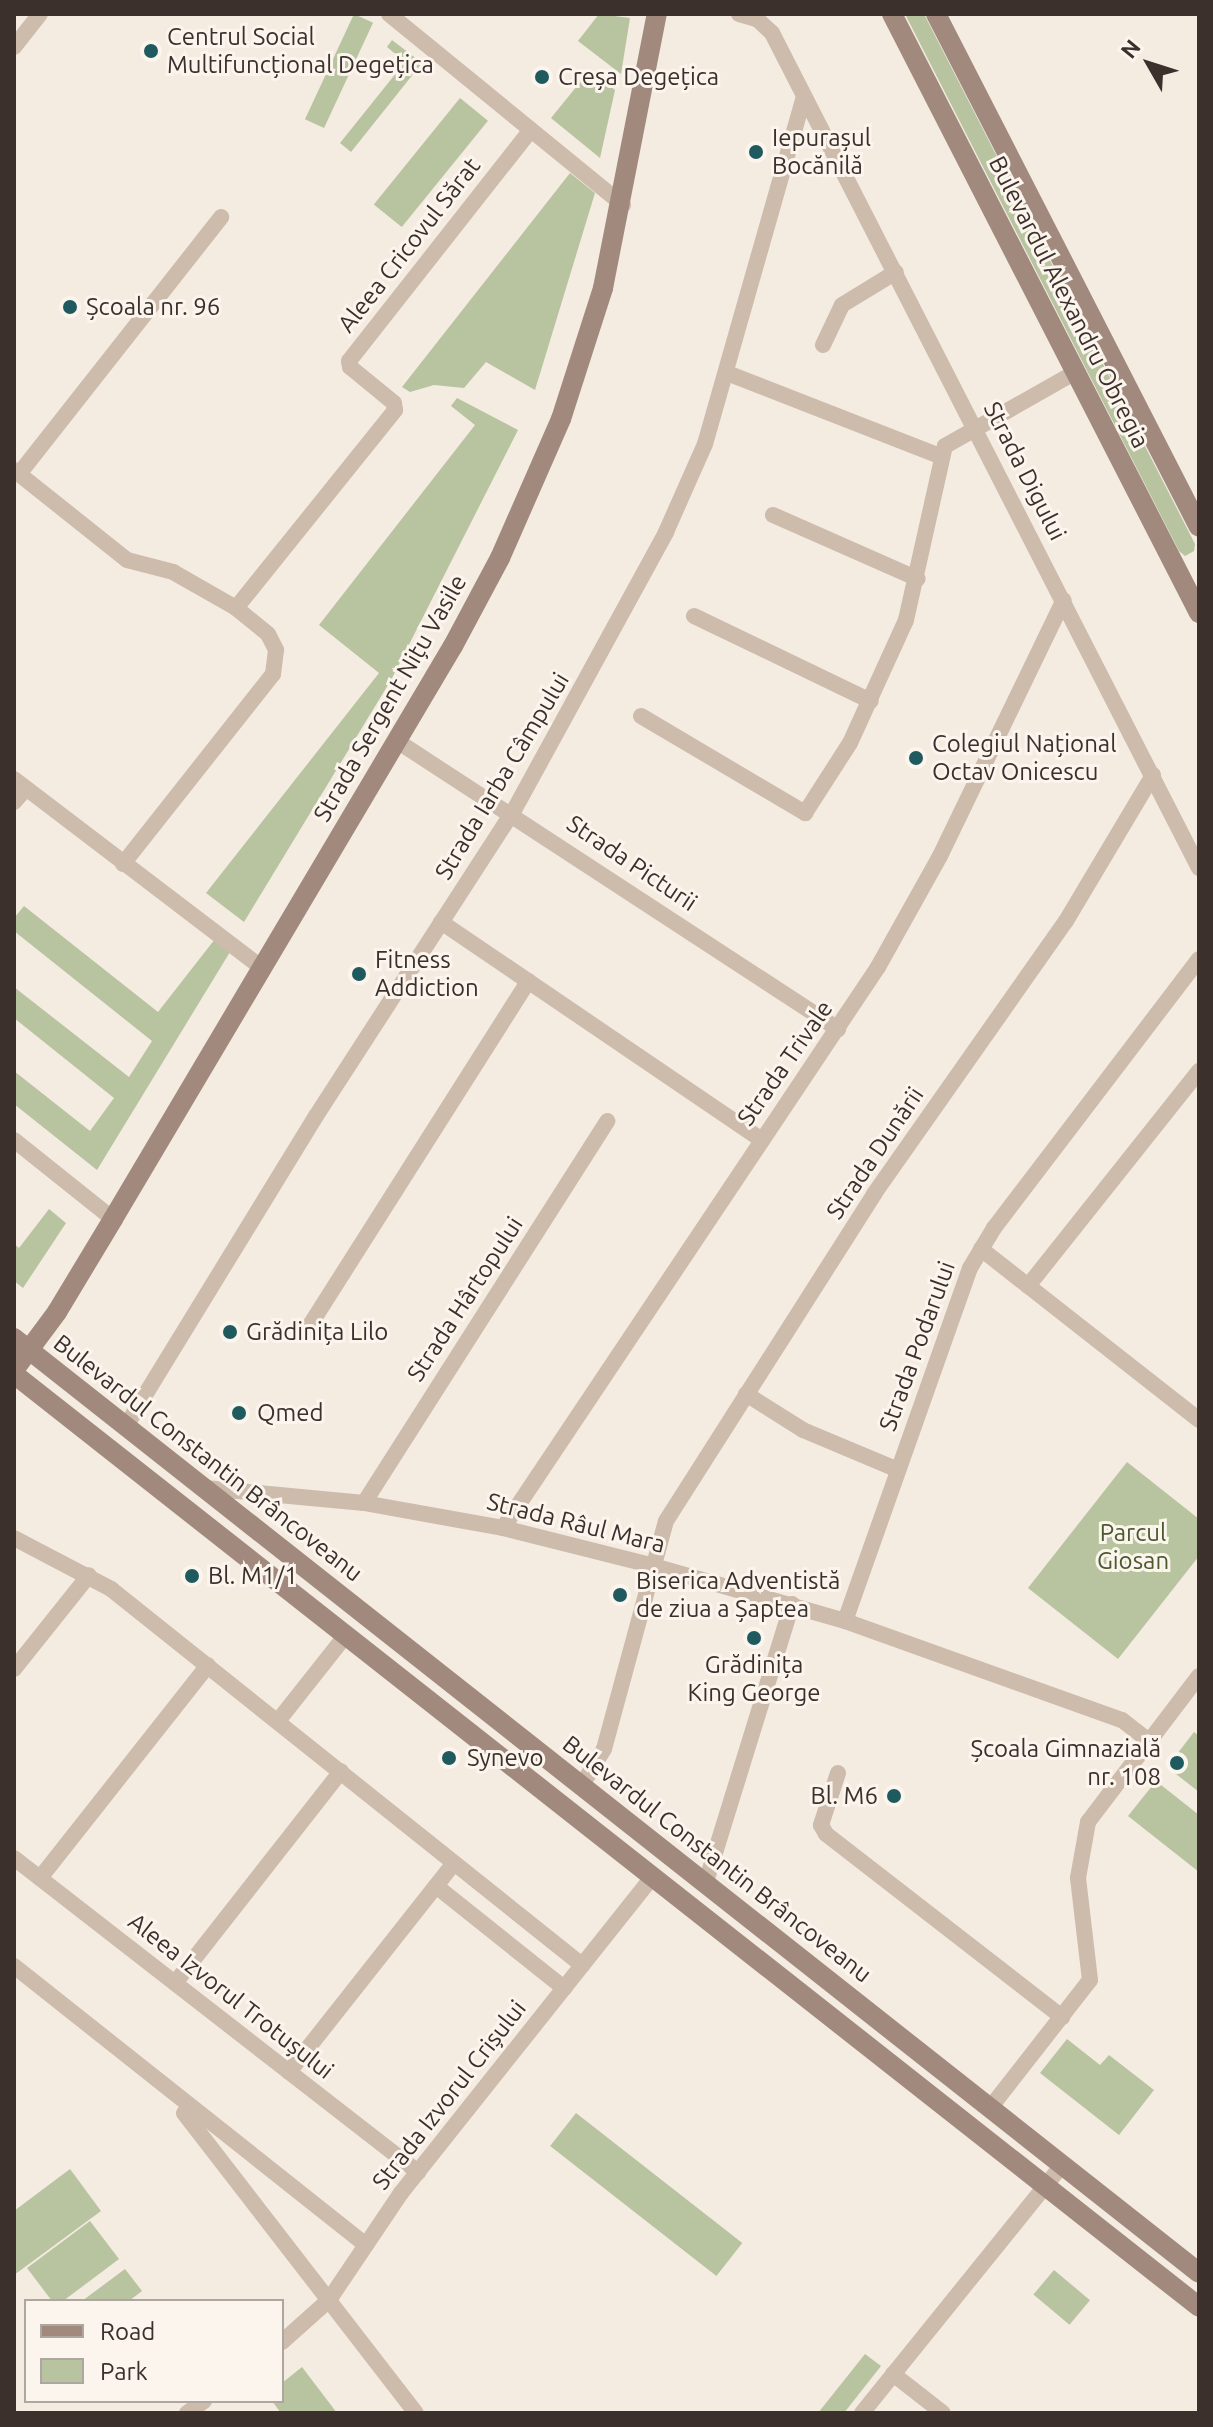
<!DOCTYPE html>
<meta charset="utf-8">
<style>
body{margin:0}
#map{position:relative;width:1213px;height:2427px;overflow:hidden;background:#f4ebe1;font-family:Ubuntu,sans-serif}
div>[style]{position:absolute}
.green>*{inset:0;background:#b8c4a0;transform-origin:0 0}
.street>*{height:16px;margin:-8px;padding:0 8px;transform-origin:8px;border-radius:8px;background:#cdbbac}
.secondary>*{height:20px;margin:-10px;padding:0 10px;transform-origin:10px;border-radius:10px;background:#a18a7d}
.dots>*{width:22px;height:22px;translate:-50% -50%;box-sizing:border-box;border:4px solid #fbf5ee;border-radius:50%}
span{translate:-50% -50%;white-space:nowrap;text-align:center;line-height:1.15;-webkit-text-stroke:6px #fbf5ee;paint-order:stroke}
.poi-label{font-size:24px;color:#3b302b}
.left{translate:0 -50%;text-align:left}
.right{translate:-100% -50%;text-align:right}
.street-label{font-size:24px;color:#3b302b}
.park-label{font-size:24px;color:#4a5a2e}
.frame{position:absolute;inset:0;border:16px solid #3b302b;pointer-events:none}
.legend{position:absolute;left:24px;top:2299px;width:260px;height:104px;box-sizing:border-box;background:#fbf5ee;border:2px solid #aea6a0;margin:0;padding:10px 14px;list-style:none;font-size:24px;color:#3b302b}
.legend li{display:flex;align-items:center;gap:16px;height:40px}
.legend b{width:40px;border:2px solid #aea6a0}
.north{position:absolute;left:1109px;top:24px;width:80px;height:80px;-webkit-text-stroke:6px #fbf5ee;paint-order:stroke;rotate:309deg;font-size:22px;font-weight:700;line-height:32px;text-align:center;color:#3b302b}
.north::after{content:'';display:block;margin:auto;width:28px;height:36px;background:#3b302b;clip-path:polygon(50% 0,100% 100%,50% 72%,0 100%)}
</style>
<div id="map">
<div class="green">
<i style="left:354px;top:14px;width:21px;height:116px;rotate:25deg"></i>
<i style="clip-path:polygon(599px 14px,630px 18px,621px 74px,578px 41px)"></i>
<i style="clip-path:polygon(905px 14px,924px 14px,1195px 544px,1194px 551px,1185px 556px,1179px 551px)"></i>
<i style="clip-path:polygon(392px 40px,422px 63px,351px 152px,340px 143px,405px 62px,387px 47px)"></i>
<i style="clip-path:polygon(590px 70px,615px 90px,600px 158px,551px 118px)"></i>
<i style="left:460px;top:98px;width:36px;height:137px;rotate:39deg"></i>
<i style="clip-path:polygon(570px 173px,595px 193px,535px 390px,486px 362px,464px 388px,434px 385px,410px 392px,402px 387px)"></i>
<i style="clip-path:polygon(457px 398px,518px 430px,391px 680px,244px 922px,206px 893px,379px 673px,319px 625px,475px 425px,451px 406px)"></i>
<i style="clip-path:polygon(24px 906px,158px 1012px,215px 939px,230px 952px,97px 1170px,14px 1104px,14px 1071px,90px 1131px,114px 1098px,14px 1018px,14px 987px,129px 1077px,152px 1041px,14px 931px,14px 918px)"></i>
<i style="clip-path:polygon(49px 1209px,66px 1223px,23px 1288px,14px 1281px,14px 1244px,19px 1248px)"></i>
<i style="clip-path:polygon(1127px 1462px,1199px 1519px,1199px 1556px,1118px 1659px,1028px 1588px)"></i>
<i style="clip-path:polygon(1194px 1732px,1199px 1736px,1199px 1792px,1167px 1767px)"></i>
<i style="clip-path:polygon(1156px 1781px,1199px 1815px,1199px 1872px,1128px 1816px)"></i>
<i style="clip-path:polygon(1067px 2039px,1100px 2065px,1109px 2055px,1154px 2090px,1119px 2135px,1040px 2073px)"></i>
<i style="left:576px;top:2113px;width:211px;height:42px;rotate:38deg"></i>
<i style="clip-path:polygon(70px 2169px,101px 2211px,14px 2275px,14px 2211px)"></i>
<i style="clip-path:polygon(90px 2221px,119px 2259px,63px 2301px,52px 2301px,27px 2268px)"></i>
<i style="clip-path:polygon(125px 2269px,142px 2291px,129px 2301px,82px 2301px)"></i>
<i style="left:1054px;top:2270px;width:47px;height:32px;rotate:40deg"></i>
<i style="clip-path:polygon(865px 2354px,881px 2366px,844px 2413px,818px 2413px)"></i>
<i style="clip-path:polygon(302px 2367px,337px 2413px,281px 2413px,272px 2401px,282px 2401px,282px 2383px)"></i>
</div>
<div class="street">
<i style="left:389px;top:14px;width:302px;rotate:39.2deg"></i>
<i style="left:739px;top:14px;width:19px;rotate:16deg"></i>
<i style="left:757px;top:19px;width:21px;rotate:43deg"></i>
<i style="left:772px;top:33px;width:938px;rotate:62.92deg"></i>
<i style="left:14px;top:47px;width:42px;rotate:-51.8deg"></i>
<i style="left:823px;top:345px;width:44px;rotate:-64.6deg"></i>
<i style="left:842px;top:305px;width:63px;rotate:-31.4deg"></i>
<i style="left:727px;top:373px;width:229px;rotate:21.3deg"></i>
<i style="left:14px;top:470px;width:144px;rotate:38.5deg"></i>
<i style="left:127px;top:560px;width:48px;rotate:14.6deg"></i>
<i style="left:173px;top:572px;width:73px;rotate:29.7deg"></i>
<i style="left:236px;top:608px;width:41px;rotate:39.1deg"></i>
<i style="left:268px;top:634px;width:18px;rotate:63deg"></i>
<i style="left:276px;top:650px;width:24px;rotate:97deg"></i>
<i style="left:273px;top:674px;width:242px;rotate:128.3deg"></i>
<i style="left:19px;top:474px;width:327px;rotate:-51.8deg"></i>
<i style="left:773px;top:515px;width:158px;rotate:23.8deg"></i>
<i style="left:236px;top:608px;width:254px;rotate:-51.2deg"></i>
<i style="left:395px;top:410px;width:7px;rotate:-98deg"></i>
<i style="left:394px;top:403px;width:57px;rotate:-140.7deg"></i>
<i style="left:350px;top:367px;width:6px;rotate:-99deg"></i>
<i style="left:349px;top:361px;width:294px;rotate:-51.8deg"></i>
<i style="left:694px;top:616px;width:196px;rotate:25.7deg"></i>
<i style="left:641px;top:716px;width:191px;rotate:30.6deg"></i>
<i style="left:805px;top:813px;width:83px;rotate:-57.3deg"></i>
<i style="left:850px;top:743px;width:135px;rotate:-65.5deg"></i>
<i style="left:906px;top:620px;width:178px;rotate:-77.4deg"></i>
<i style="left:945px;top:446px;width:150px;rotate:-29.5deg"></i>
<i style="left:397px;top:741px;width:527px;rotate:33.15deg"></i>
<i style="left:14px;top:779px;width:312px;rotate:37.3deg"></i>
<i style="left:14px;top:802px;width:18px;rotate:-49deg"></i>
<i style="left:441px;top:922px;width:388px;rotate:34.2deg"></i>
<i style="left:14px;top:1140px;width:127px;rotate:38.6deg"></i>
<i style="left:981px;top:1249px;width:277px;rotate:38.1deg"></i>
<i style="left:1028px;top:1286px;width:275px;rotate:-51.5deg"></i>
<i style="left:305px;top:1333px;width:417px;rotate:-57.6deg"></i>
<i style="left:746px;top:1394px;width:67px;rotate:32.3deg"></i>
<i style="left:803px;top:1430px;width:103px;rotate:22.8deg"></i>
<i style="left:126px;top:1426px;width:364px;rotate:-58.5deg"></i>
<i style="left:316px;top:1116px;width:362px;rotate:-57.1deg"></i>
<i style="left:513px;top:812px;width:319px;rotate:-61.3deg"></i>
<i style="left:666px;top:532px;width:96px;rotate:-66.1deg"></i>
<i style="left:705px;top:444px;width:361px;rotate:-74.1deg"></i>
<i style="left:205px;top:1488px;width:160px;rotate:5.4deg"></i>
<i style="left:364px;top:1503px;width:141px;rotate:10.2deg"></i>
<i style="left:503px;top:1528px;width:152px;rotate:14.1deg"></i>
<i style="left:650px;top:1565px;width:203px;rotate:16deg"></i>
<i style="left:845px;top:1621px;width:294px;rotate:19.7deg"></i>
<i style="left:1122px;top:1720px;width:33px;rotate:38deg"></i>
<i style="left:364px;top:1503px;width:453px;rotate:-57.5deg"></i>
<i style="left:503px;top:1528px;width:675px;rotate:-56.24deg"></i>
<i style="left:878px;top:967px;width:127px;rotate:-60.8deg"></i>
<i style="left:940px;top:856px;width:284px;rotate:-64.2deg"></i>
<i style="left:14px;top:1538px;width:110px;rotate:27.7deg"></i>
<i style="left:111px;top:1589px;width:603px;rotate:38.6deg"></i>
<i style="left:845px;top:1621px;width:374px;rotate:-70.5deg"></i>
<i style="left:970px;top:1268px;width:47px;rotate:-59deg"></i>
<i style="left:994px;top:1228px;width:338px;rotate:-52.7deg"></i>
<i style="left:14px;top:1669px;width:120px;rotate:-51.4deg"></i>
<i style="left:278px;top:1721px;width:110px;rotate:-51.7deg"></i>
<i style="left:838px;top:1773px;width:55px;rotate:108.1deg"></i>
<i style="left:821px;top:1825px;width:10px;rotate:61deg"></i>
<i style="left:826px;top:1834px;width:299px;rotate:37.8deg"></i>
<i style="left:582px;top:1785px;width:42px;rotate:-58.6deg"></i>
<i style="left:604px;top:1749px;width:236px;rotate:-74.8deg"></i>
<i style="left:666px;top:1521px;width:388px;rotate:-57.5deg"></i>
<i style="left:874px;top:1194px;width:334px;rotate:-54.9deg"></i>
<i style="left:1066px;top:921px;width:170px;rotate:-59.2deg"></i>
<i style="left:14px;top:1858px;width:512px;rotate:37.86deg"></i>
<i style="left:40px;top:1878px;width:271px;rotate:-51.7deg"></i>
<i style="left:706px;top:1882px;width:291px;rotate:-72.8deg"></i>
<i style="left:436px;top:1886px;width:164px;rotate:38.6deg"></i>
<i style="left:14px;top:1966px;width:449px;rotate:38.4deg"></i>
<i style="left:175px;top:1983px;width:269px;rotate:-51.9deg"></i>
<i style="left:289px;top:2072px;width:266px;rotate:-51.7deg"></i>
<i style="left:990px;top:2108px;width:162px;rotate:-52deg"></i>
<i style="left:1090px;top:1980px;width:103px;rotate:-96.7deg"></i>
<i style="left:1078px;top:1878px;width:57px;rotate:-79.9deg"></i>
<i style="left:1088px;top:1822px;width:183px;rotate:-52.8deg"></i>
<i style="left:184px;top:2113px;width:379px;rotate:52.3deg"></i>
<i style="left:282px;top:2342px;width:63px;rotate:-41.8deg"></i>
<i style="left:329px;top:2300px;width:129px;rotate:-56.1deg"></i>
<i style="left:401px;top:2193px;width:405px;rotate:-51.5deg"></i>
<i style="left:893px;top:2374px;width:63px;rotate:38deg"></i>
<i style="left:187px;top:2413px;width:21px;rotate:-35deg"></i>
<i style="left:862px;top:2413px;width:319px;rotate:-51.1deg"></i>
</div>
<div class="secondary">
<i style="left:892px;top:14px;width:673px;rotate:62.86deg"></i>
<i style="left:936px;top:14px;width:576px;rotate:62.86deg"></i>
<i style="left:14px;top:1338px;width:1509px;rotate:38.27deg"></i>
<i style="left:14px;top:1370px;width:72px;rotate:-53.4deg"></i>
<i style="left:57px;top:1312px;width:109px;rotate:-58.9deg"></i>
<i style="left:113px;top:1219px;width:666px;rotate:-59.32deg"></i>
<i style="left:453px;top:646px;width:100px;rotate:-61.9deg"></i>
<i style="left:500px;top:558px;width:152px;rotate:-66.3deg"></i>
<i style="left:561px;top:419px;width:138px;rotate:-72.2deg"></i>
<i style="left:603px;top:288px;width:279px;rotate:-78.9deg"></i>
<i style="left:14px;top:1374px;width:1508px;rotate:38.21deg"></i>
</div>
<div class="dots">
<i style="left:151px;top:51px;background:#1f5a5e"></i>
<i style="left:542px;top:77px;background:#1f5a5e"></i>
<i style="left:756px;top:152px;background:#1f5a5e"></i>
<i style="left:70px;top:307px;background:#1f5a5e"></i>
<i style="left:916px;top:758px;background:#1f5a5e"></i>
<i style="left:359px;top:974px;background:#1f5a5e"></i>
<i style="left:230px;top:1332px;background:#1f5a5e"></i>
<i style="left:239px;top:1413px;background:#1f5a5e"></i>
<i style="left:192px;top:1576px;background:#1f5a5e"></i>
<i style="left:620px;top:1595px;background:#1f5a5e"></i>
<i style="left:754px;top:1638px;background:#1f5a5e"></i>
<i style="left:449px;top:1758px;background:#1f5a5e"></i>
<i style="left:1177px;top:1763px;background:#1f5a5e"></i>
<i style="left:894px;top:1796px;background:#1f5a5e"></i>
</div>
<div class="poi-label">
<span class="left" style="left:167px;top:51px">Centrul Social<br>Multifuncțional Degețica</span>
<span class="left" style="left:558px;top:77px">Creșa Degețica</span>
<span class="left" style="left:772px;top:152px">Iepurașul<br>Bocănilă</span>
<span class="left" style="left:86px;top:307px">Școala nr. 96</span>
<span class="left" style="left:932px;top:758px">Colegiul Național<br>Octav Onicescu</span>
<span class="left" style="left:375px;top:974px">Fitness<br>Addiction</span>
<span class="left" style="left:246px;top:1332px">Grădinița Lilo</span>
<span class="left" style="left:257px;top:1413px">Qmed</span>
<span class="left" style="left:208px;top:1576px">Bl. M1/1</span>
<span class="left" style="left:636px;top:1595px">Biserica Adventistă<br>de ziua a Șaptea</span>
<span style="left:754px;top:1679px">Grădinița<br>King George</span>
<span class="right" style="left:1161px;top:1763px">Școala Gimnazială<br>nr. 108</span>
<span class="left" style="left:467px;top:1758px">Synevo</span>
<span class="right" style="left:878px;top:1796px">Bl. M6</span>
</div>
<div class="street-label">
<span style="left:409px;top:245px;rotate:-52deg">Aleea Cricovul Sărat</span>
<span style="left:1069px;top:302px;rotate:63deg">Bulevardul Alexandru Obregia</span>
<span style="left:1025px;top:471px;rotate:63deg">Strada Digului</span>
<span style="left:390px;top:698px;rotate:-60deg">Strada Sergent Nițu Vasile</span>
<span style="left:502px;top:776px;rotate:-59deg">Strada Iarba Câmpului</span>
<span style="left:632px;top:863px;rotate:34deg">Strada Picturii</span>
<span style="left:785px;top:1063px;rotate:-55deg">Strada Trivale</span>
<span style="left:875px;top:1153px;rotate:-56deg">Strada Dunării</span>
<span style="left:465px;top:1299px;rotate:-57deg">Strada Hârtopului</span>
<span style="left:917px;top:1346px;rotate:-70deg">Strada Podarului</span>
<span style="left:208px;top:1458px;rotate:38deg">Bulevardul Constantin Brâncoveanu</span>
<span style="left:576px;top:1523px;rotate:14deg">Strada Râul Mara</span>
<span style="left:717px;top:1859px;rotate:38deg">Bulevardul Constantin Brâncoveanu</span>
<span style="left:231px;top:1996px;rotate:38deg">Aleea Izvorul Trotușului</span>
<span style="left:449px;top:2095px;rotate:-52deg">Strada Izvorul Crișului</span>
</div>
<div class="park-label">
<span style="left:1133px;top:1547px">Parcul<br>Giosan</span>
</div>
<div class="frame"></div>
<ul class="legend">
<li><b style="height:10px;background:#a18a7d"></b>Road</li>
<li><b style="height:22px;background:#b8c4a0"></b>Park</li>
</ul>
<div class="north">N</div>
</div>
